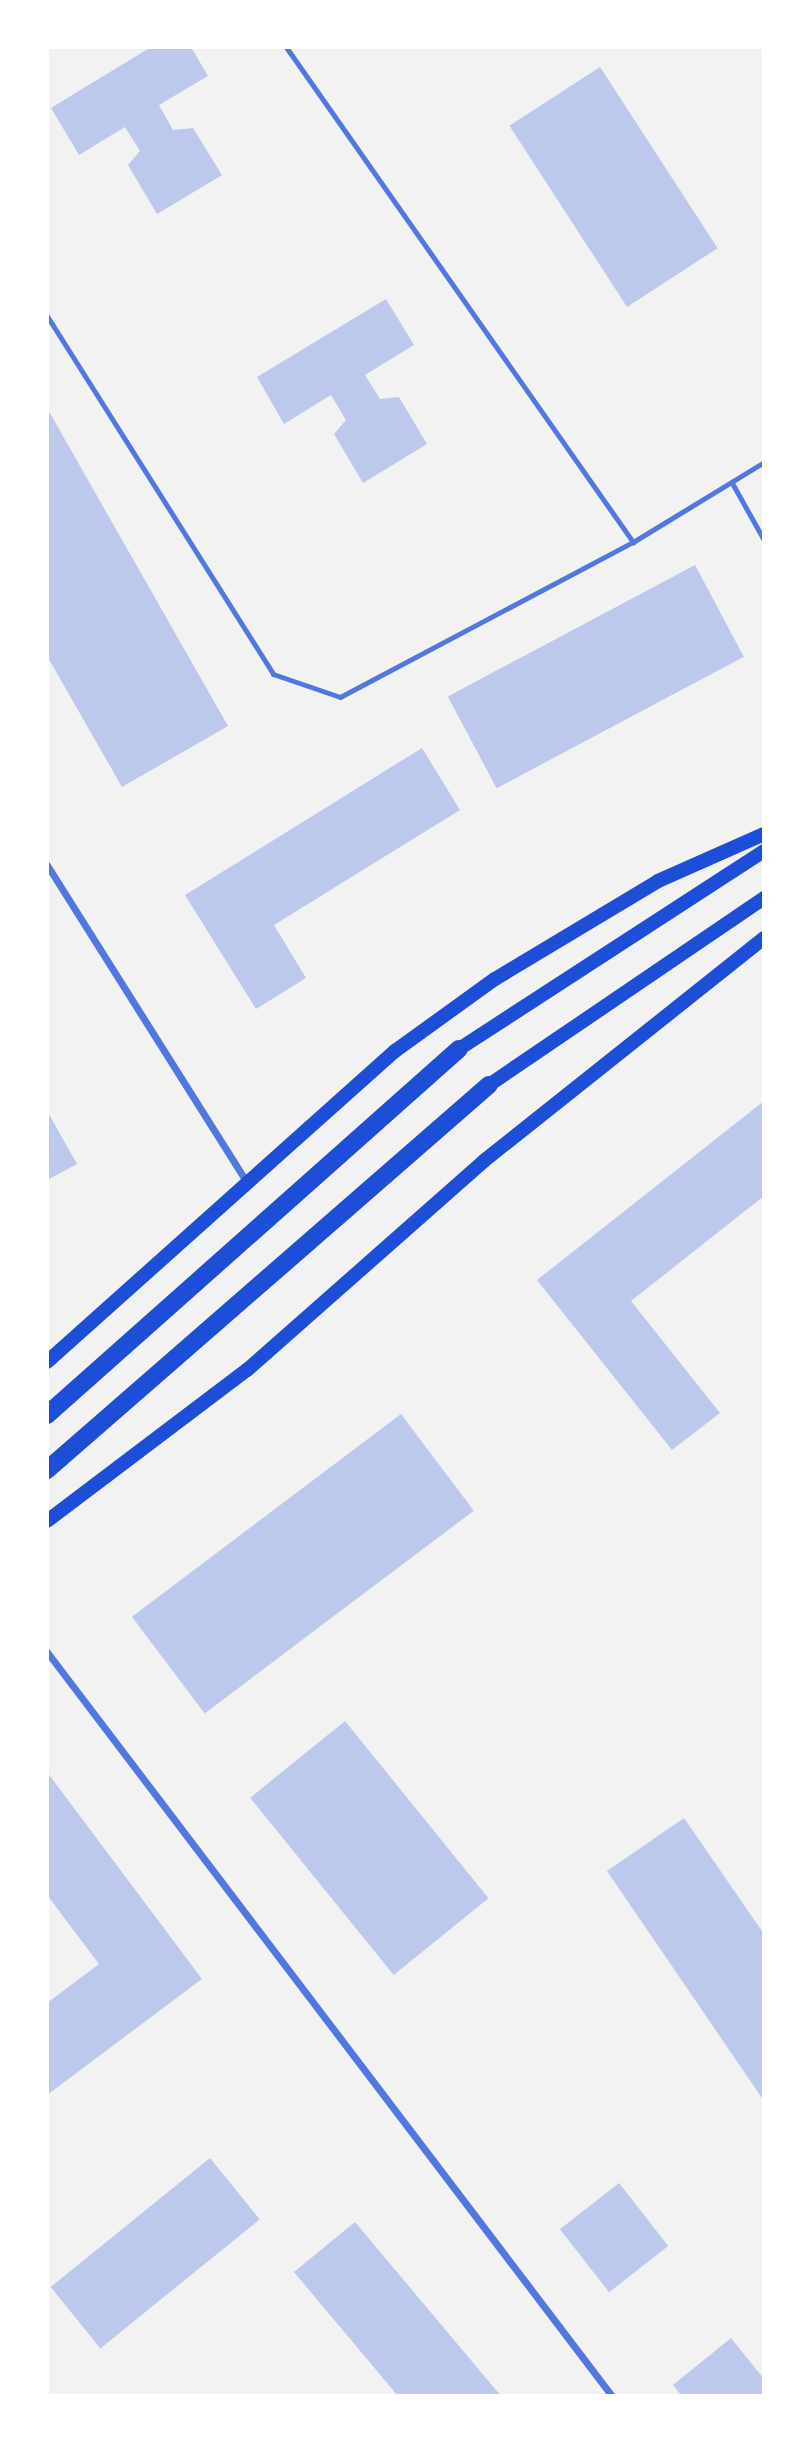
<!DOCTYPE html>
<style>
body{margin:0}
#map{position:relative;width:811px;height:2443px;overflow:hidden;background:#f2f2f2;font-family:"Noto Sans",sans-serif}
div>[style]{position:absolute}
.building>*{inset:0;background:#bdc9ec;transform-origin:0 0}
.service>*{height:5px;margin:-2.5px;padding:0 2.5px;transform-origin:2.5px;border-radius:2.5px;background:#5277de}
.minor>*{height:7px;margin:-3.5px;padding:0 3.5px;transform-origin:3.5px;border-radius:3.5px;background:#5277de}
.secondary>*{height:14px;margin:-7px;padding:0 7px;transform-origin:7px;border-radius:7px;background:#1d4ed8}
.primary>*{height:18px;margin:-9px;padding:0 9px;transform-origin:9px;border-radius:9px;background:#1d4ed8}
span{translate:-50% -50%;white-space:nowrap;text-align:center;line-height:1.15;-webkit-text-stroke:7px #fff;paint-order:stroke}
.frame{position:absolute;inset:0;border:49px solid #fff;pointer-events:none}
</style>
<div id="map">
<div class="building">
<i style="clip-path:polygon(151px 47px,191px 47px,208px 76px,159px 105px,173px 130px,193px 128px,222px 175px,157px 214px,128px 165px,140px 151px,125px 127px,79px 155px,51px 108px)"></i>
<i style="left:600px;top:67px;width:216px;height:108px;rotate:57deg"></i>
<i style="clip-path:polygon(386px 299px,414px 345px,365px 375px,380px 399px,399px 397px,427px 444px,363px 483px,334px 434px,346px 420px,331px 395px,284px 424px,257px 377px)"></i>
<i style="clip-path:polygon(47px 408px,228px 726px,122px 787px,47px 656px)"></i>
<i style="left:695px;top:565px;width:104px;height:280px;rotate:62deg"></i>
<i style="clip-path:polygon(422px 748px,460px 810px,274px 925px,306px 978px,256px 1009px,185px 895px)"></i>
<i style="clip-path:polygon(764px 1101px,764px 1196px,631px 1301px,720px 1413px,672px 1450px,537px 1280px)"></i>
<i style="clip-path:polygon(47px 1111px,77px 1164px,47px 1180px)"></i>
<i style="left:401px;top:1414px;width:121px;height:337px;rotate:53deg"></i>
<i style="left:345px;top:1721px;width:228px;height:122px;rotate:51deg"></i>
<i style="clip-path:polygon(47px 1772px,202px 1979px,47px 2095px,47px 2003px,99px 1964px,47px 1895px)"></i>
<i style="clip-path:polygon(684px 1818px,764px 1934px,764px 2101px,607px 1871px)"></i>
<i style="left:210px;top:2158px;width:79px;height:205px;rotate:51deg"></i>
<i style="left:619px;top:2183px;width:80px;height:75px;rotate:52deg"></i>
<i style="clip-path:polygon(355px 2222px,501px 2396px,398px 2396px,294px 2272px)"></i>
<i style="clip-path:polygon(731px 2338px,764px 2379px,764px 2396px,682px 2396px,673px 2385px)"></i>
</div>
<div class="service">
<i style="left:286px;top:47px;width:605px;rotate:54.97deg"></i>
<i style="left:47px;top:316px;width:423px;rotate:57.7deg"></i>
<i style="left:273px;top:674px;width:71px;rotate:18.9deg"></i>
<i style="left:340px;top:697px;width:331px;rotate:-27.9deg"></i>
<i style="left:633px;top:542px;width:153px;rotate:-31.4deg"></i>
<i style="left:732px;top:483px;width:65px;rotate:60.7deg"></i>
</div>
<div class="minor">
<i style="left:47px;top:865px;width:373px;rotate:57.8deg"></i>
<i style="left:47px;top:1652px;width:934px;rotate:52.79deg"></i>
</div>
<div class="secondary">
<i style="left:459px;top:1049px;width:364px;rotate:-33deg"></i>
<i style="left:489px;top:1085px;width:333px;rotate:-34.2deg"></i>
<i style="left:47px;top:1362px;width:467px;rotate:-41.8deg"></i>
<i style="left:395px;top:1051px;width:123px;rotate:-35.8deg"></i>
<i style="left:495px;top:979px;width:190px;rotate:-31deg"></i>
<i style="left:658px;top:881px;width:116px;rotate:-23.9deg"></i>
<i style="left:47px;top:1521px;width:251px;rotate:-37.1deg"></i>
<i style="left:247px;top:1370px;width:317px;rotate:-41.4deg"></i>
<i style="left:485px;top:1160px;width:357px;rotate:-38.5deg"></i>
</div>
<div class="primary">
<i style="left:47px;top:1415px;width:551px;rotate:-41.62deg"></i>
<i style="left:47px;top:1470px;width:586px;rotate:-41.06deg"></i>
</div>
<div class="frame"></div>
</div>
